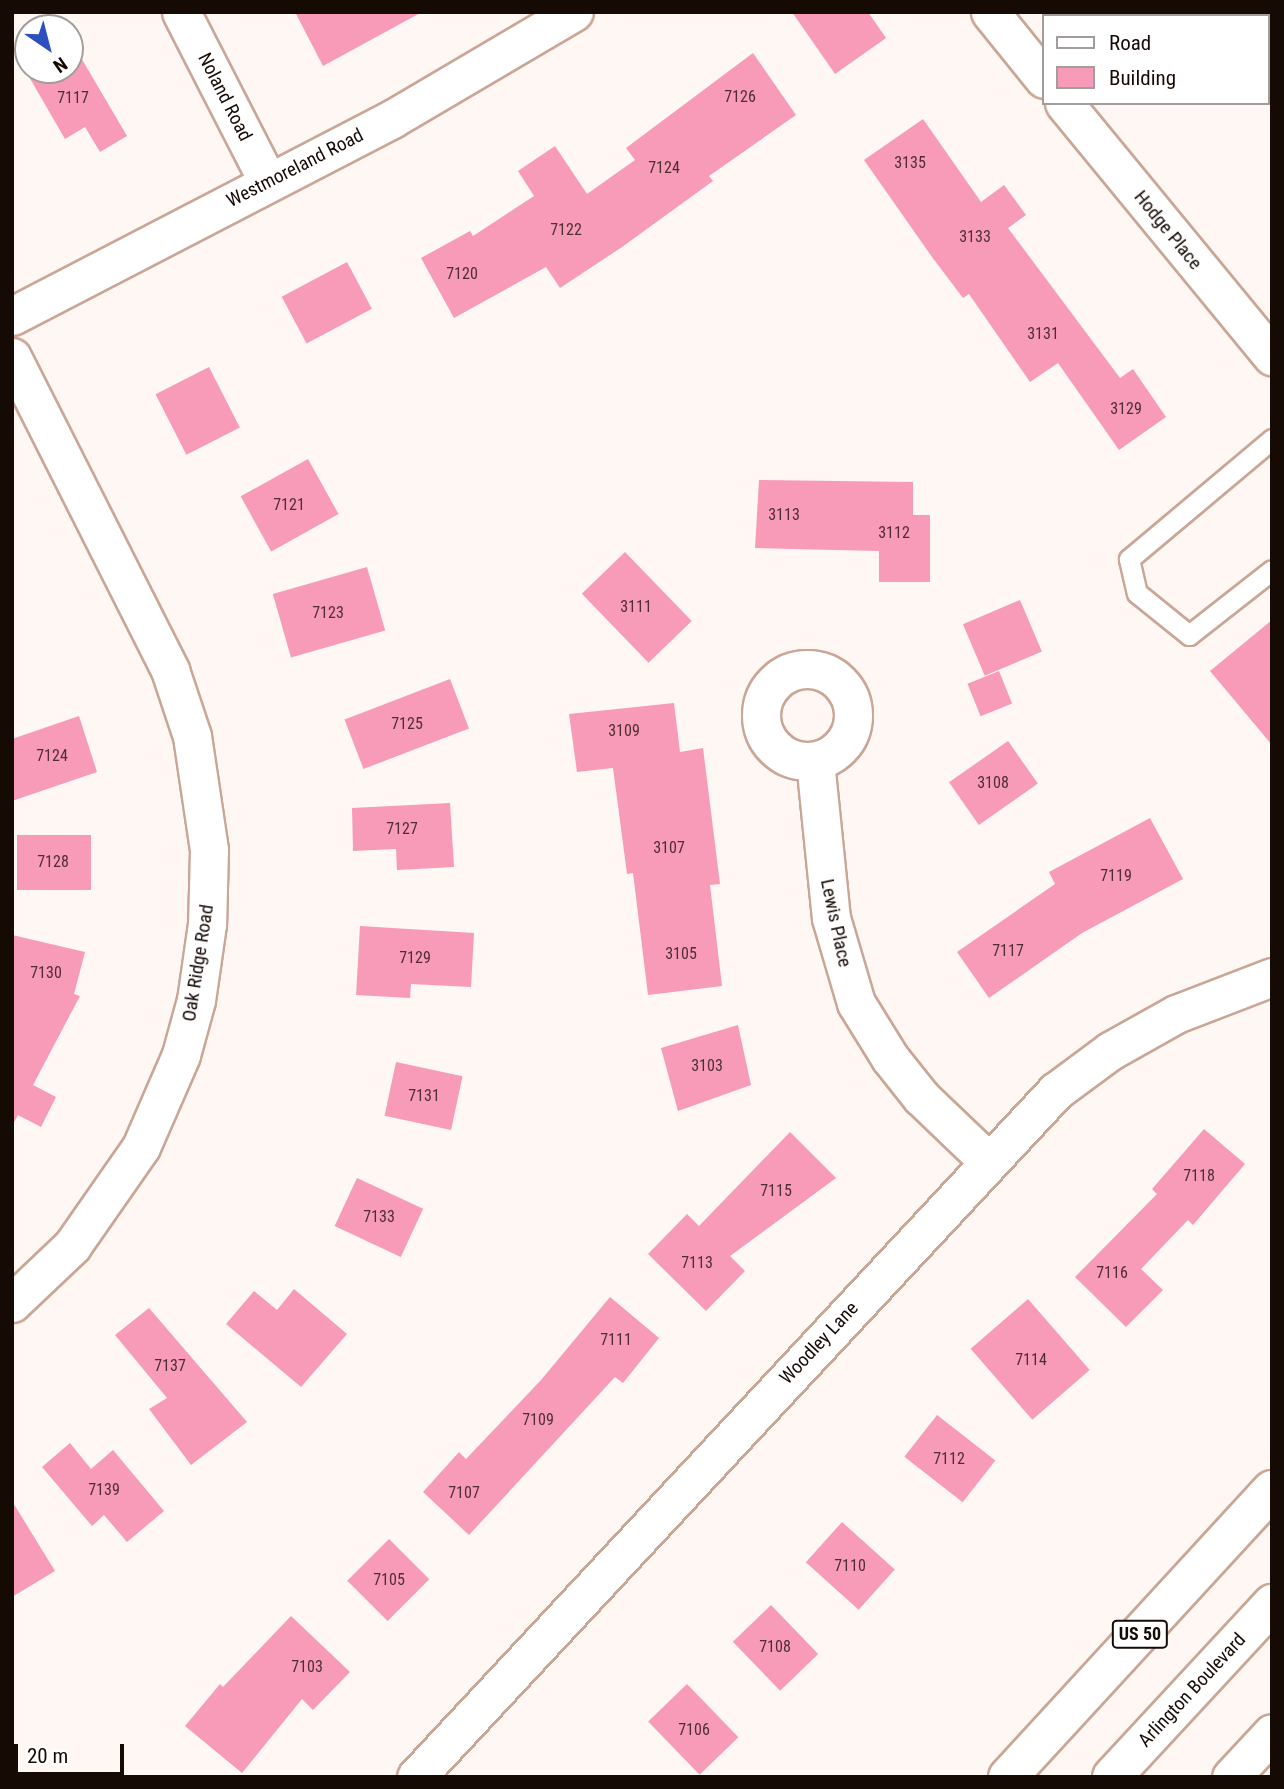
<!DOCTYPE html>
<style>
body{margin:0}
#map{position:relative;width:1284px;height:1789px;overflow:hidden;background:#fff7f3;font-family:"Roboto Condensed",sans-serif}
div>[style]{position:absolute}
.building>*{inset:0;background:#f79bb8;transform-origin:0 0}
.roads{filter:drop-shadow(2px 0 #caa696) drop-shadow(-2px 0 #caa696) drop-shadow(0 2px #caa696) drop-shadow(0 -2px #caa696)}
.service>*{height:19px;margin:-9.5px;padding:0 9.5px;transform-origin:9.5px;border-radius:9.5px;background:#fff}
.minor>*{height:37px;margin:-18.5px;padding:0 18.5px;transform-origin:18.5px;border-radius:18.5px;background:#fff}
.minor>.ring{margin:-18.5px;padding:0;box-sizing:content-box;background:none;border:37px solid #fff;border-radius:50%}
.trunk>*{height:38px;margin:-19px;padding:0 19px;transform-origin:19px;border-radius:19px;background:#fff}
span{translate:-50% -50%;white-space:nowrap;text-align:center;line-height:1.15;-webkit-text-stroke:5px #fff;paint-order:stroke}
.number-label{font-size:16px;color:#4e2e32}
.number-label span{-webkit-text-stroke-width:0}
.shield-label span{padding:2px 5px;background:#fff;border:2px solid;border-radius:5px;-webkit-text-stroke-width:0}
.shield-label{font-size:18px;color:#160a05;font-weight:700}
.street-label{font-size:19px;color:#160a05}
.frame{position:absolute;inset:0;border:14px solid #160a05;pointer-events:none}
.legend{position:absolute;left:1042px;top:14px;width:228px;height:91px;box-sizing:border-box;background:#fff;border:2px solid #a29d9b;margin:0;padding:9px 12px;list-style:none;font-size:21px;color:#160a05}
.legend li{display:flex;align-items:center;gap:14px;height:35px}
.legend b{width:35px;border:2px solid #a29d9b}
.north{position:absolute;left:14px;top:14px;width:70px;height:70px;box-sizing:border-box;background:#fff;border:2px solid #a29d9b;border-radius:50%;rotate:145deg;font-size:19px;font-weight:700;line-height:28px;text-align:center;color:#160a05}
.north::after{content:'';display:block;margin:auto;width:24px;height:32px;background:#2d50bf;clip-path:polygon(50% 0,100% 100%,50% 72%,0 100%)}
.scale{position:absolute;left:14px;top:1744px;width:110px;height:32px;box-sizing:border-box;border:4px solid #160a05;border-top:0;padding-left:9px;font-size:21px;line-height:24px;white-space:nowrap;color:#160a05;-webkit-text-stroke:5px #fff;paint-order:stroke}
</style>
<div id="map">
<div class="building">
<i style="clip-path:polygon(295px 12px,422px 12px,323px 66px)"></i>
<i style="clip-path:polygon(792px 12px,868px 12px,886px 38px,835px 74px)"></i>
<i style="clip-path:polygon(70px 39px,127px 136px,100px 152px,85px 127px,65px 139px,21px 63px,28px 59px,28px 70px,70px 70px)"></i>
<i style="clip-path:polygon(753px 53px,796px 115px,709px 176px,713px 181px,622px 247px,560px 288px,546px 267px,454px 318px,421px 258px,470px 231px,473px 236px,534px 196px,518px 171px,555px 146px,587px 194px,635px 160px,626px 148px)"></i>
<i style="clip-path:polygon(923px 119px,981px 202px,1004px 185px,1026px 215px,1008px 228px,1120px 378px,1133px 369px,1166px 417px,1119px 450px,1058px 363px,1030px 382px,969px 294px,963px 298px,932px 257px,864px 160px)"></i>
<i style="left:347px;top:262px;width:53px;height:74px;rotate:62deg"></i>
<i style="left:209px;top:367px;width:68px;height:60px;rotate:63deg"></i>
<i style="left:308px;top:459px;width:63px;height:77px;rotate:61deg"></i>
<i style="clip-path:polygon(759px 480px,913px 482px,913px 515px,930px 515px,930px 582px,879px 582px,879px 551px,755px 548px)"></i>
<i style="left:625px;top:552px;width:96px;height:60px;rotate:46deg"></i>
<i style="left:367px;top:567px;width:66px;height:98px;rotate:74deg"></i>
<i style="left:1020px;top:600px;width:56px;height:62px;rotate:67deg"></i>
<i style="clip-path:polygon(1272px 620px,1272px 745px,1210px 671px)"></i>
<i style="left:999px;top:671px;width:35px;height:34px;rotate:68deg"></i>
<i style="left:450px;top:679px;width:53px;height:113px;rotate:69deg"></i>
<i style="clip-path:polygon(674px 703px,680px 752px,703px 748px,720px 884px,710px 885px,722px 986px,648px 995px,633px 873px,627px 874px,613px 768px,577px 772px,569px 714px)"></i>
<i style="clip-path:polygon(79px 716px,97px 772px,12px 801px,12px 739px)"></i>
<i style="left:1008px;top:741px;width:52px;height:72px;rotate:55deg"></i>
<i style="clip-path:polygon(450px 803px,454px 867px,397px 870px,396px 849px,353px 851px,352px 808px)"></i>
<i style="clip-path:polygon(1150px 818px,1183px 879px,1082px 933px,989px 998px,957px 952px,1055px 884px,1049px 872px)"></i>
<i style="left:17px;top:835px;width:74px;height:55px"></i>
<i style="clip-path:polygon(360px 926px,474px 933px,471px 987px,411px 984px,410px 998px,356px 995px)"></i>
<i style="clip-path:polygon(12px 935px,85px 952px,74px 994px,80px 996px,33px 1085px,56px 1097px,41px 1127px,18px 1115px,12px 1126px)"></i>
<i style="clip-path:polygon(738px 1025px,751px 1085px,678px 1111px,661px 1048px)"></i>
<i style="left:396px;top:1062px;width:68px;height:55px;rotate:12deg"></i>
<i style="clip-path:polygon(1204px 1129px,1245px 1164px,1193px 1225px,1188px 1220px,1141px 1269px,1163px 1290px,1126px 1327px,1075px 1277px,1157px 1194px,1152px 1189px)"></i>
<i style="clip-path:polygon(790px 1132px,836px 1178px,730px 1256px,745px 1271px,706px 1311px,648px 1254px,687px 1214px,699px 1226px)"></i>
<i style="left:357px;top:1178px;width:73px;height:53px;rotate:25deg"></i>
<i style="clip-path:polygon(294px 1289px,347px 1334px,301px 1387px,226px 1324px,254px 1291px,277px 1310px)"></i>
<i style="clip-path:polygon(610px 1297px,659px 1338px,623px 1383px,615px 1377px,469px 1535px,423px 1492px,459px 1452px,466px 1459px,541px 1380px)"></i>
<i style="left:1028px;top:1299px;width:94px;height:76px;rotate:49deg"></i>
<i style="clip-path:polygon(149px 1308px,247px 1422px,191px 1465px,149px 1409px,167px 1398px,115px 1335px)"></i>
<i style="left:937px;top:1415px;width:74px;height:53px;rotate:38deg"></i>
<i style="clip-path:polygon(70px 1443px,91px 1469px,113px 1450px,164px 1511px,127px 1542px,104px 1515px,92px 1526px,42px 1467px)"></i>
<i style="clip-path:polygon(12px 1501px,55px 1571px,12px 1597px)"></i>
<i style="left:842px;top:1522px;width:71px;height:54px;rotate:42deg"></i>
<i style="left:389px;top:1539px;width:57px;height:59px;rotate:45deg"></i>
<i style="left:771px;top:1605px;width:68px;height:53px;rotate:46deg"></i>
<i style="clip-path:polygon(291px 1616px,350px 1672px,313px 1710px,302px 1699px,242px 1773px,185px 1726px,220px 1684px,223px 1687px)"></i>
<i style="left:687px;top:1684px;width:74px;height:54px;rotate:46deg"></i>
</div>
<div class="roads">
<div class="service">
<i style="left:1272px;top:439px;width:187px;rotate:140deg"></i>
<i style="left:1129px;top:559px;width:35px;rotate:77deg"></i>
<i style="left:1137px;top:593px;width:67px;rotate:38.9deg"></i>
<i style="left:1189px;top:635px;width:105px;rotate:-38.1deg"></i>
</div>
<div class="minor">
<i style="left:181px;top:12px;width:191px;rotate:62.9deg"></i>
<i style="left:990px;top:12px;width:86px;rotate:51.1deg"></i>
<i style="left:1064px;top:103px;width:328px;rotate:50.6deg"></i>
<i style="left:12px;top:316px;width:428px;rotate:-27.4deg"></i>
<i style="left:392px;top:119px;width:211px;rotate:-30.5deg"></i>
<i style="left:12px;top:357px;width:351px;rotate:63.2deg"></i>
<i style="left:170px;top:670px;width:70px;rotate:71.6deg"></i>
<i style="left:192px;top:736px;width:115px;rotate:81.5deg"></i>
<i style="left:209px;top:850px;width:74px;rotate:91.5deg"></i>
<i style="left:207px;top:924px;width:77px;rotate:98.2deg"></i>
<i style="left:196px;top:1000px;width:57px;rotate:105.3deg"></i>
<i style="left:181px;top:1055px;width:100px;rotate:113.5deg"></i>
<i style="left:141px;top:1147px;width:121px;rotate:124.9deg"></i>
<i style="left:72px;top:1246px;width:83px;rotate:136.5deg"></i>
<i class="ring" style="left:761px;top:669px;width:55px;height:55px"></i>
<i style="left:815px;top:761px;width:158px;rotate:84.2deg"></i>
<i style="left:831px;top:918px;width:89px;rotate:73.6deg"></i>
<i style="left:856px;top:1003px;width:65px;rotate:58.3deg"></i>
<i style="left:890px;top:1058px;width:50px;rotate:51.5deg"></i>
<i style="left:921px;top:1097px;width:93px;rotate:43.7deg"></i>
<i style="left:416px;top:1777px;width:938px;rotate:-46.99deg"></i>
<i style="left:1056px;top:1091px;width:67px;rotate:-36.5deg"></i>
<i style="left:1110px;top:1051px;width:76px;rotate:-29.3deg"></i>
<i style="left:1176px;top:1014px;width:103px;rotate:-21.1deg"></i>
<i style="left:1231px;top:1777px;width:60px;rotate:-47deg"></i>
</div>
<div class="trunk">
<i style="left:1008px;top:1777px;width:390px;rotate:-47.4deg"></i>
<i style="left:1112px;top:1777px;width:236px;rotate:-47.2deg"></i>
</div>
</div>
<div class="number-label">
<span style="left:740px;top:97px">7126</span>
<span style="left:73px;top:98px">7117</span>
<span style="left:910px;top:163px">3135</span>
<span style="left:664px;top:168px">7124</span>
<span style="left:566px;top:230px">7122</span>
<span style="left:975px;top:237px">3133</span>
<span style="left:462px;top:274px">7120</span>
<span style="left:1043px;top:334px">3131</span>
<span style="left:1126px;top:409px">3129</span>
<span style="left:289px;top:505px">7121</span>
<span style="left:784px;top:515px">3113</span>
<span style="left:894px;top:533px">3112</span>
<span style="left:636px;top:607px">3111</span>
<span style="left:328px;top:613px">7123</span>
<span style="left:407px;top:724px">7125</span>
<span style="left:624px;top:731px">3109</span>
<span style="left:52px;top:756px">7124</span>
<span style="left:993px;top:783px">3108</span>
<span style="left:402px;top:829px">7127</span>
<span style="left:669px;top:848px">3107</span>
<span style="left:53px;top:862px">7128</span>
<span style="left:1116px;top:876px">7119</span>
<span style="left:1008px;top:951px">7117</span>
<span style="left:681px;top:954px">3105</span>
<span style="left:415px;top:958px">7129</span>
<span style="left:46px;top:973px">7130</span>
<span style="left:707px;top:1066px">3103</span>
<span style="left:424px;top:1096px">7131</span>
<span style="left:1199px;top:1176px">7118</span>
<span style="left:776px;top:1191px">7115</span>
<span style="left:379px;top:1217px">7133</span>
<span style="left:697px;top:1263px">7113</span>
<span style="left:1112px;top:1273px">7116</span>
<span style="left:616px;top:1340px">7111</span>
<span style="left:1031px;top:1360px">7114</span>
<span style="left:170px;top:1366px">7137</span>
<span style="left:538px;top:1420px">7109</span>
<span style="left:949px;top:1459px">7112</span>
<span style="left:104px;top:1490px">7139</span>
<span style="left:464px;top:1493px">7107</span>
<span style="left:850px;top:1566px">7110</span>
<span style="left:389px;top:1580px">7105</span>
<span style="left:775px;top:1647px">7108</span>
<span style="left:307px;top:1667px">7103</span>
<span style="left:694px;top:1730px">7106</span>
</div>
<div class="shield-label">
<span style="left:1140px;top:1634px">US 50</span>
</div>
<div class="street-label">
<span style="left:225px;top:97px;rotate:63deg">Noland Road</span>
<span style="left:295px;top:168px;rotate:-27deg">Westmoreland Road</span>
<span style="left:1168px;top:230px;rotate:51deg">Hodge Place</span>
<span style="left:836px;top:923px;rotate:78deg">Lewis Place</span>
<span style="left:198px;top:963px;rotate:-81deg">Oak Ridge Road</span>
<span style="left:819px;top:1343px;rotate:-47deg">Woodley Lane</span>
<span style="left:1192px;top:1690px;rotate:-47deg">Arlington Boulevard</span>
</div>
<div class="frame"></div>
<ul class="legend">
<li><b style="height:9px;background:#fff"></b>Road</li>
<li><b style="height:19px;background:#f79bb8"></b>Building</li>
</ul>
<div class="north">N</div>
<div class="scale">20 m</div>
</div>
